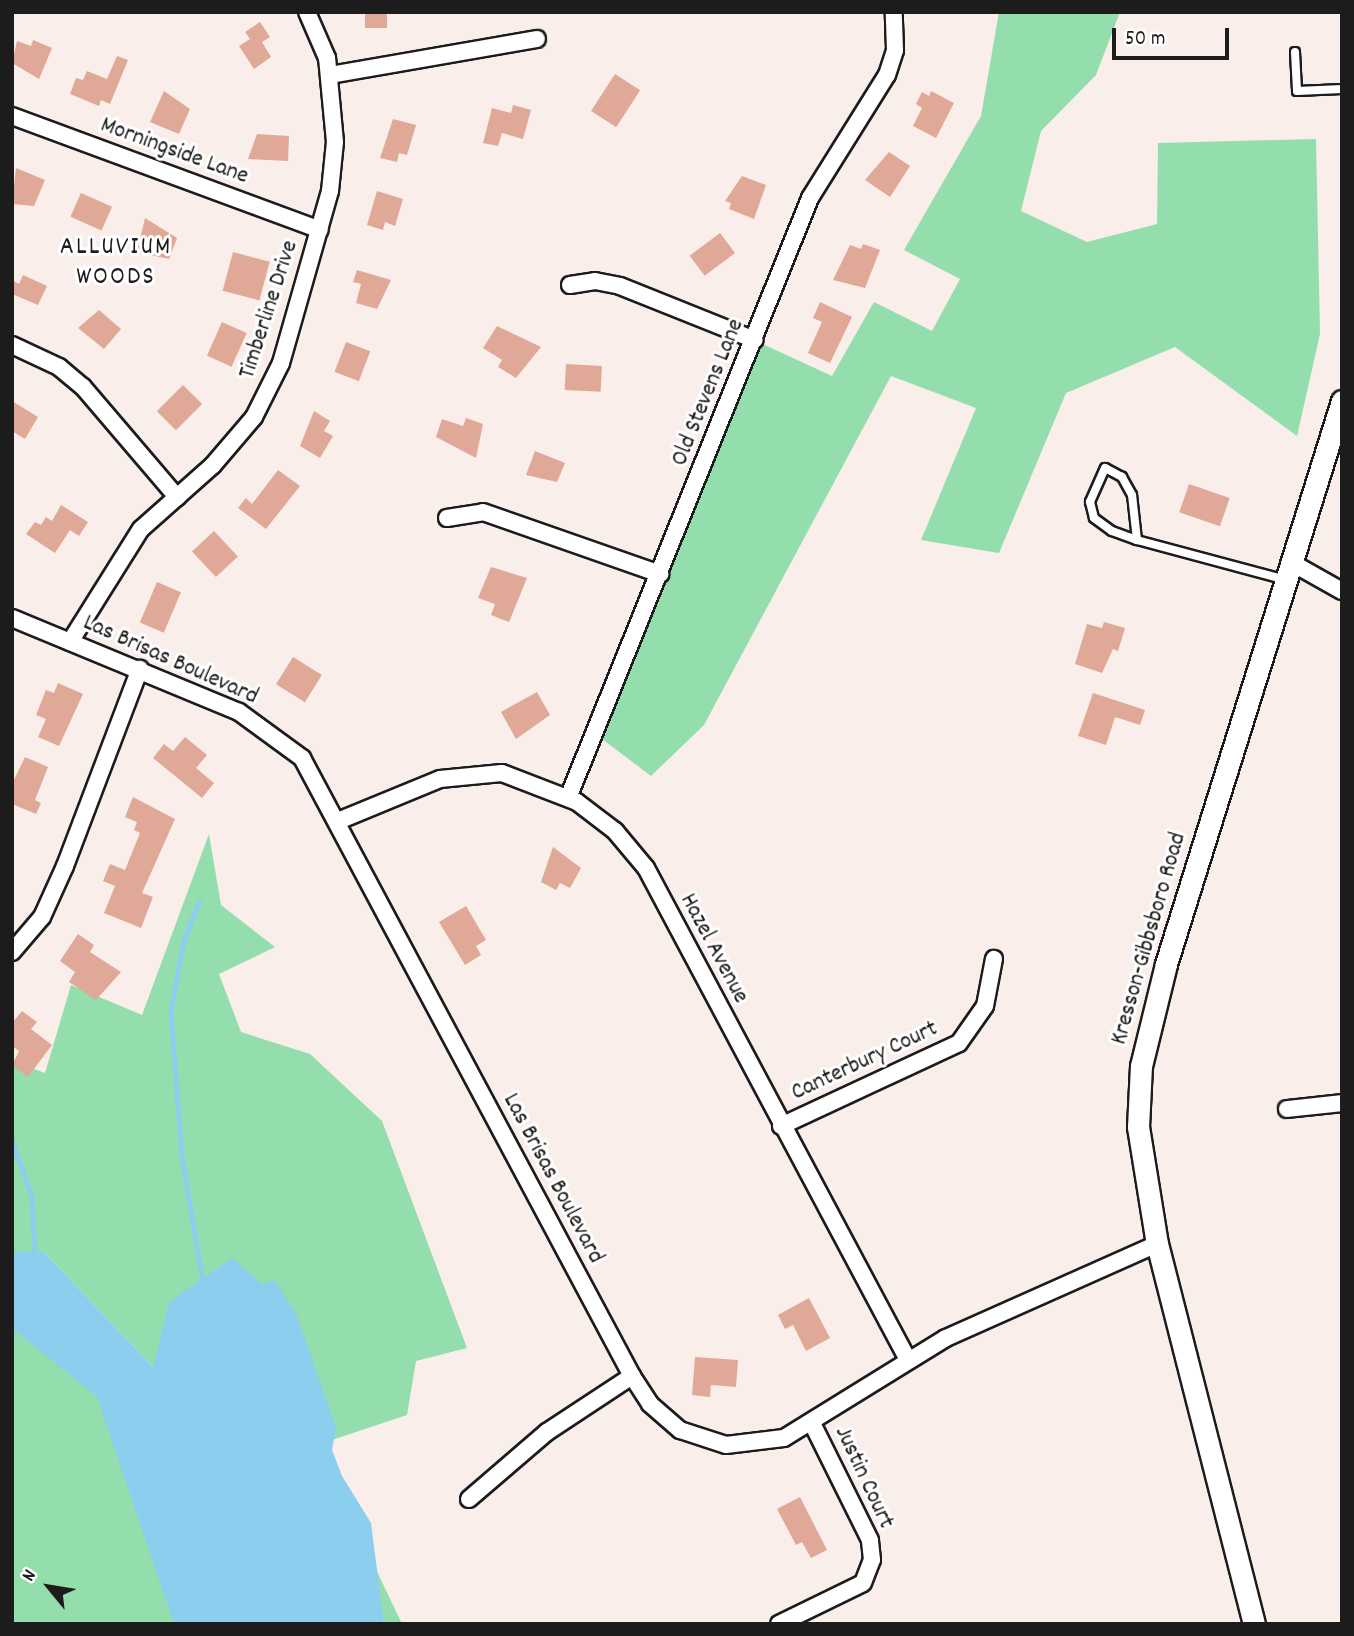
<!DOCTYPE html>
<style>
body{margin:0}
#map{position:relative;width:1354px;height:1636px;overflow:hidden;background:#f9eeea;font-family:Dekko,sans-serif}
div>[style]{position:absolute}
.green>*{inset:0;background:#94ddac}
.water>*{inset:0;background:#8bceed}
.stream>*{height:4.5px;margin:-2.25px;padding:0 2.25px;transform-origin:2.25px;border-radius:2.25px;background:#8bceed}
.building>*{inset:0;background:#e0a897;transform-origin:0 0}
.roads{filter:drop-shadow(2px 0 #1c1c1c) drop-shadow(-2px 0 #1c1c1c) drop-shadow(0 2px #1c1c1c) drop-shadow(0 -2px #1c1c1c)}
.service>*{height:8px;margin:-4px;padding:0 4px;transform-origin:4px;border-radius:4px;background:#fff}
.minor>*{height:16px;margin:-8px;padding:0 8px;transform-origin:8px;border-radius:8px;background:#fff}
.tertiary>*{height:21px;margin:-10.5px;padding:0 10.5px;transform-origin:10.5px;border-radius:10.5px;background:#fff}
span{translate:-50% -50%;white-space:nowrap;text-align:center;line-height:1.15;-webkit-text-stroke:6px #fff;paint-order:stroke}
.street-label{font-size:24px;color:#1c1c1c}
.neighbourhood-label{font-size:26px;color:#1c1c1c;letter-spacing:2px}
.frame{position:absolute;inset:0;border:14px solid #1c1c1c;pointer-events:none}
.north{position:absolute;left:14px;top:1552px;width:70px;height:70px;-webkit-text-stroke:5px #fff;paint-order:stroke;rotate:300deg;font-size:19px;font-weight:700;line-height:28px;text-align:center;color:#1c1c1c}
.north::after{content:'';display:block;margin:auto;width:24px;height:32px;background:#1c1c1c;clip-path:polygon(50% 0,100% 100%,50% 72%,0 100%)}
.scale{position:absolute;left:1112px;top:28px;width:117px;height:32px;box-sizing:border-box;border:4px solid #1c1c1c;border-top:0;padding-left:9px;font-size:21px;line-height:24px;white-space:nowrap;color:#1c1c1c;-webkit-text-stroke:5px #fff;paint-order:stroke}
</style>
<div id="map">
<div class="green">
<i style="clip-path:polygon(999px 12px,1120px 12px,1096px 75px,1041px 131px,1021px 211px,1087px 242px,1157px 224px,1158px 143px,1316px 139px,1320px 334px,1297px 436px,1175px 347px,1066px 393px,999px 553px,921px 540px,976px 408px,891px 376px,704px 725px,651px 776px,598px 736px,756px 341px,832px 376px,874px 302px,932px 331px,960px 279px,904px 250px,981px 116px)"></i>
<i style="clip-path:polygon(209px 834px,221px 905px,275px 947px,219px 974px,241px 1032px,310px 1054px,382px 1121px,467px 1348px,416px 1361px,407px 1415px,329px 1441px,154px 1368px,43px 1251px,12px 1253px,12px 1061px,45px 1073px,71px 985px,142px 1015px)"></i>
<i style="clip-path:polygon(12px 1322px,106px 1405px,188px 1624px,12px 1624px)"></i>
<i style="clip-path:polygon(372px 1561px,402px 1624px,384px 1624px)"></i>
</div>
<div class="water">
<i style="clip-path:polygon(43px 1251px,153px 1367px,169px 1302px,232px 1258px,262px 1284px,274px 1280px,296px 1313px,336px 1428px,332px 1450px,342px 1476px,371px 1523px,384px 1624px,174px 1624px,97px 1397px,12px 1328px,12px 1252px)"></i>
</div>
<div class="stream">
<i style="left:200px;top:901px;width:42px;rotate:112.3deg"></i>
<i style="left:184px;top:940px;width:72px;rotate:100.4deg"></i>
<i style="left:171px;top:1011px;width:146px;rotate:85.7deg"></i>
<i style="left:182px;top:1157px;width:127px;rotate:80.5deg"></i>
<i style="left:12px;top:1139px;width:61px;rotate:71deg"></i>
<i style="left:32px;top:1197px;width:57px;rotate:87deg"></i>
</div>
<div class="building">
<i style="left:365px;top:12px;width:22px;height:16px"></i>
<i style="clip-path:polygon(260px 22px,270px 37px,262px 42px,271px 57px,254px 69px,239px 46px,250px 39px,245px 32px)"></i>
<i style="clip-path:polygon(33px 40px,52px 48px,39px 79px,12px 63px,17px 41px,31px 46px)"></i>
<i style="clip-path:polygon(117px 56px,128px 60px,110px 104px,101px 100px,99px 106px,70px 94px,76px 78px,83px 80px,87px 71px,107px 79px)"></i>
<i style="left:615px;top:74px;width:30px;height:44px;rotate:33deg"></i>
<i style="clip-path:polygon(164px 91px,190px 109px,179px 134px,150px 122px)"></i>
<i style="clip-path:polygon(931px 91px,954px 103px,936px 138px,913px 126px,922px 108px,916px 104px,922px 92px,929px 96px)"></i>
<i style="clip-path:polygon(513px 105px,531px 110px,523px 139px,502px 133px,498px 146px,483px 143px,492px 108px,511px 113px)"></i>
<i style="clip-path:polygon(393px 119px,416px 125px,407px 155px,399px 153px,397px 162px,380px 158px)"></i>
<i style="clip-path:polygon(257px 134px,289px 136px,288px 161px,248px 159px)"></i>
<i style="clip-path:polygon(889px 152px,910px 166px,890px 197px,865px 180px)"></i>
<i style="clip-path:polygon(16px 168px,45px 180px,34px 206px,12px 204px)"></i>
<i style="clip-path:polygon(742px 176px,766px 185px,754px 219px,729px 209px,731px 203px,725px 201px)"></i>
<i style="clip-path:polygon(377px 191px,403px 199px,395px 226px,385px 222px,383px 230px,367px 225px)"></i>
<i style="left:81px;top:193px;width:34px;height:26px;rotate:24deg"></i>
<i style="clip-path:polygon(145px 218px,177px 238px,169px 259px,137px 252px)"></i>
<i style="left:720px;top:233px;width:25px;height:38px;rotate:53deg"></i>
<i style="clip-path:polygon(863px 244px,880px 250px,865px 288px,833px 280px,850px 245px,861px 249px)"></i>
<i style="left:233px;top:252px;width:38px;height:40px;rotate:15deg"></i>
<i style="clip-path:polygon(357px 270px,391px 280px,377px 309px,356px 303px,361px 284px,353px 282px)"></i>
<i style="clip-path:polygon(23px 275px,47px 286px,38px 305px,12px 294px,12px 280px,19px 284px)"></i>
<i style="clip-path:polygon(820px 302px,852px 317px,830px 363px,808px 353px,822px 322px,813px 318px)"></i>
<i style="clip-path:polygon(99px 310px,121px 329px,104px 349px,78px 328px)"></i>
<i style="left:222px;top:322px;width:27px;height:37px;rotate:24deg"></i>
<i style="clip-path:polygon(497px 326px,541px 347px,516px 378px,498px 367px,502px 360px,483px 348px)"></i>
<i style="left:346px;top:342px;width:26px;height:32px;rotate:21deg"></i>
<i style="left:566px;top:364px;width:36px;height:26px;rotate:3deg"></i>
<i style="left:183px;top:385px;width:27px;height:37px;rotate:45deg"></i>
<i style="clip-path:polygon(12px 401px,38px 417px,25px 439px,12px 431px)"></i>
<i style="clip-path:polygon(314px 411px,330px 421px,324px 431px,333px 436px,320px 458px,300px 446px)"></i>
<i style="clip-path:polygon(466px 418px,483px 424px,476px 458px,436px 437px,442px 419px,463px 426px)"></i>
<i style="clip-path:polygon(535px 451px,565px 463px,557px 482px,526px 475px)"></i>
<i style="clip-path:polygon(278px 470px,300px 486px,266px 529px,238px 508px,246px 498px,252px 504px)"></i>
<i style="left:1189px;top:484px;width:43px;height:30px;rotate:19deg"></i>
<i style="clip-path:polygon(61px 505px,88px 522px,79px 536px,70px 530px,55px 553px,26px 534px,35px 522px,41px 525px,46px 517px,52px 521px)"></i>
<i style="left:214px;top:531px;width:35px;height:30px;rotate:47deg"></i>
<i style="clip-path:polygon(491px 567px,527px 578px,509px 622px,491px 615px,495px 604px,478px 598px)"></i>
<i style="left:157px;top:582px;width:26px;height:44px;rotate:23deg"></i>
<i style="clip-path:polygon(1104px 622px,1125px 628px,1118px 651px,1113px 649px,1102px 673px,1075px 664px,1087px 624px,1102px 628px)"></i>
<i style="left:293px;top:657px;width:34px;height:32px;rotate:32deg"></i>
<i style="clip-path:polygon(58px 683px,83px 694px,59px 746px,38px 737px,46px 719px,36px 715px,46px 690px,54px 693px)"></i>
<i style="clip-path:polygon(537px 692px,550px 715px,516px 739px,501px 712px)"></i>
<i style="clip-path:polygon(1093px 693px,1145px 710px,1140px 725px,1115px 717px,1106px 745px,1078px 736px)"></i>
<i style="clip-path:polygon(185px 737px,207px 755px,196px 768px,214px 783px,202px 798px,153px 758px,164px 744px,173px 751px)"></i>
<i style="clip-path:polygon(25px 757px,48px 767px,35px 800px,41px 803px,36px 814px,12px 804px,12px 784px)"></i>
<i style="clip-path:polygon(133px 797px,175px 819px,142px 893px,153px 897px,141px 928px,104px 913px,115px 886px,103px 881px,110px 864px,125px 870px,140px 833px,134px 830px,137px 822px,125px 817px)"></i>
<i style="clip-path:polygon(553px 847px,581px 868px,570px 888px,560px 883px,556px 890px,541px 882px)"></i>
<i style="clip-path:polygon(466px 906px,486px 940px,476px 946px,481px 955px,465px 965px,439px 922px)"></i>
<i style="clip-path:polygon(78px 934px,94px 945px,90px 952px,121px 972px,96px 1000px,69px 982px,75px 972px,60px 961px)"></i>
<i style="clip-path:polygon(22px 1011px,37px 1022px,31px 1029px,52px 1045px,28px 1077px,12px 1065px,19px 1051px,12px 1046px,12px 1023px)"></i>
<i style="clip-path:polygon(809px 1298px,830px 1338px,806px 1351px,793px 1325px,785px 1329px,778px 1315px)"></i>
<i style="clip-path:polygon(695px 1357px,738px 1360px,736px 1387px,711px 1385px,710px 1397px,692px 1395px)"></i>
<i style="clip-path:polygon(800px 1497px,827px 1550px,811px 1558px,802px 1542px,796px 1545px,777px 1509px)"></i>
</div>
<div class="roads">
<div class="service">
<i style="left:1295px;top:52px;width:39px;rotate:87deg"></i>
<i style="left:1297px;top:91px;width:45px;rotate:-2.5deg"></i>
<i style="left:1137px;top:540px;width:45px;rotate:-96.3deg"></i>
<i style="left:1132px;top:495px;width:21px;rotate:-119deg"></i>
<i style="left:1122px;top:477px;width:19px;rotate:-152deg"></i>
<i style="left:1105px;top:468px;width:37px;rotate:114deg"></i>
<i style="left:1090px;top:502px;width:16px;rotate:76deg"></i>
<i style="left:1094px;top:518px;width:22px;rotate:36deg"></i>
<i style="left:1112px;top:531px;width:27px;rotate:20deg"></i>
<i style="left:1137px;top:540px;width:154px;rotate:15deg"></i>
</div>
<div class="minor">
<i style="left:330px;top:75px;width:210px;rotate:-9.9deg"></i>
<i style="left:12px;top:116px;width:328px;rotate:20.3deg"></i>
<i style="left:570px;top:285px;width:25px;rotate:-9deg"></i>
<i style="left:595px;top:281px;width:25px;rotate:11deg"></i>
<i style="left:620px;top:286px;width:145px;rotate:21.8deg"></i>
<i style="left:12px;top:345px;width:52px;rotate:25.1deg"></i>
<i style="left:59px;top:367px;width:31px;rotate:40deg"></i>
<i style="left:83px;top:387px;width:145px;rotate:49.5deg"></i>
<i style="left:447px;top:518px;width:36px;rotate:-9deg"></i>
<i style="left:483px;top:512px;width:188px;rotate:19.3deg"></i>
<i style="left:1294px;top:564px;width:55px;rotate:29.4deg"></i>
<i style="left:12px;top:618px;width:246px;rotate:22.5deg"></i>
<i style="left:239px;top:712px;width:78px;rotate:36.1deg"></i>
<i style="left:302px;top:758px;width:701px;rotate:61.9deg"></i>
<i style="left:632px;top:1376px;width:33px;rotate:57deg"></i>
<i style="left:650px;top:1404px;width:40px;rotate:41deg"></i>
<i style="left:680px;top:1430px;width:48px;rotate:18.1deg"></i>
<i style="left:726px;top:1445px;width:58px;rotate:-6.9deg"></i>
<i style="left:784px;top:1438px;width:190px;rotate:-31.7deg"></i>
<i style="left:946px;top:1338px;width:231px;rotate:-24deg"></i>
<i style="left:70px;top:642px;width:133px;rotate:-57.9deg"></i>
<i style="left:141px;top:529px;width:96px;rotate:-41.6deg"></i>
<i style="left:213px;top:465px;width:63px;rotate:-49.5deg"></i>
<i style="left:254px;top:417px;width:60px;rotate:-63.4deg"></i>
<i style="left:281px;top:363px;width:179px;rotate:-74.1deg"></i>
<i style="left:330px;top:191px;width:49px;rotate:-84.2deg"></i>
<i style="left:335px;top:142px;width:84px;rotate:-95.4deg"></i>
<i style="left:327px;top:58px;width:50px;rotate:-113.5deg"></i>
<i style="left:568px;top:798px;width:647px;rotate:-68.03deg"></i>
<i style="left:810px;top:198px;width:145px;rotate:-58deg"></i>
<i style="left:887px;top:75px;width:26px;rotate:-72deg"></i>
<i style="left:895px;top:50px;width:38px;rotate:-92deg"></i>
<i style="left:338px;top:821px;width:110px;rotate:-22.4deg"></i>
<i style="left:440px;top:779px;width:62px;rotate:-5.5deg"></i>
<i style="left:502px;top:773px;width:80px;rotate:21.1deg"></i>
<i style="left:577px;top:802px;width:48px;rotate:37.3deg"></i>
<i style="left:615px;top:831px;width:48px;rotate:50deg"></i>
<i style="left:646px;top:868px;width:555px;rotate:61.96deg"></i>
<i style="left:12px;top:952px;width:46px;rotate:-49.4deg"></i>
<i style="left:42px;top:917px;width:56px;rotate:-65.7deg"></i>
<i style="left:65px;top:866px;width:211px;rotate:-69.2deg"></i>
<i style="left:1287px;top:1109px;width:55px;rotate:-6.2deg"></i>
<i style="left:781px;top:1126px;width:196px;rotate:-25deg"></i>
<i style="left:959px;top:1043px;width:45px;rotate:-54.9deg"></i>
<i style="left:985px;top:1006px;width:48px;rotate:-79.2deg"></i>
<i style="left:469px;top:1499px;width:103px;rotate:-40.7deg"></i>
<i style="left:547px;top:1432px;width:102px;rotate:-33.4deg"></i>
<i style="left:779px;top:1624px;width:93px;rotate:-26deg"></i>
<i style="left:863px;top:1583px;width:25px;rotate:-69deg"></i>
<i style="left:872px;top:1560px;width:20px;rotate:-96deg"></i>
<i style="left:870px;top:1540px;width:131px;rotate:-116.4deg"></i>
</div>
<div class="tertiary">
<i style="left:1254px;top:1624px;width:392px;rotate:-104.3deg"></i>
<i style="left:1157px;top:1244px;width:119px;rotate:-99.2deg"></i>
<i style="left:1138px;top:1127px;width:61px;rotate:-87.2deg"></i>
<i style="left:1141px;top:1066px;width:105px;rotate:-76.2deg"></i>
<i style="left:1166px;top:964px;width:590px;rotate:-72.64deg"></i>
</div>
</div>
<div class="street-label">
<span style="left:174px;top:152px;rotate:20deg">Morningside Lane</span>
<span style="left:270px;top:310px;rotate:-72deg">Timberline Drive</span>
<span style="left:709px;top:393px;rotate:-68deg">Old Stevens Lane</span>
<span style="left:170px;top:661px;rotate:24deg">Las Brisas Boulevard</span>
<span style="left:1150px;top:939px;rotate:-74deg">Kresson-Gibbsboro Road</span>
<span style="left:713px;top:949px;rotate:62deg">Hazel Avenue</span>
<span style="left:865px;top:1062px;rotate:-25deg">Canterbury Court</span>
<span style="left:552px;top:1179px;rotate:62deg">Las Brisas Boulevard</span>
<span style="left:863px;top:1478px;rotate:65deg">Justin Court</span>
</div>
<div class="neighbourhood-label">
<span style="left:116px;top:263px">ALLUVIUM<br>WOODS</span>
</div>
<div class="frame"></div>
<div class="north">N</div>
<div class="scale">50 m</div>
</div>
